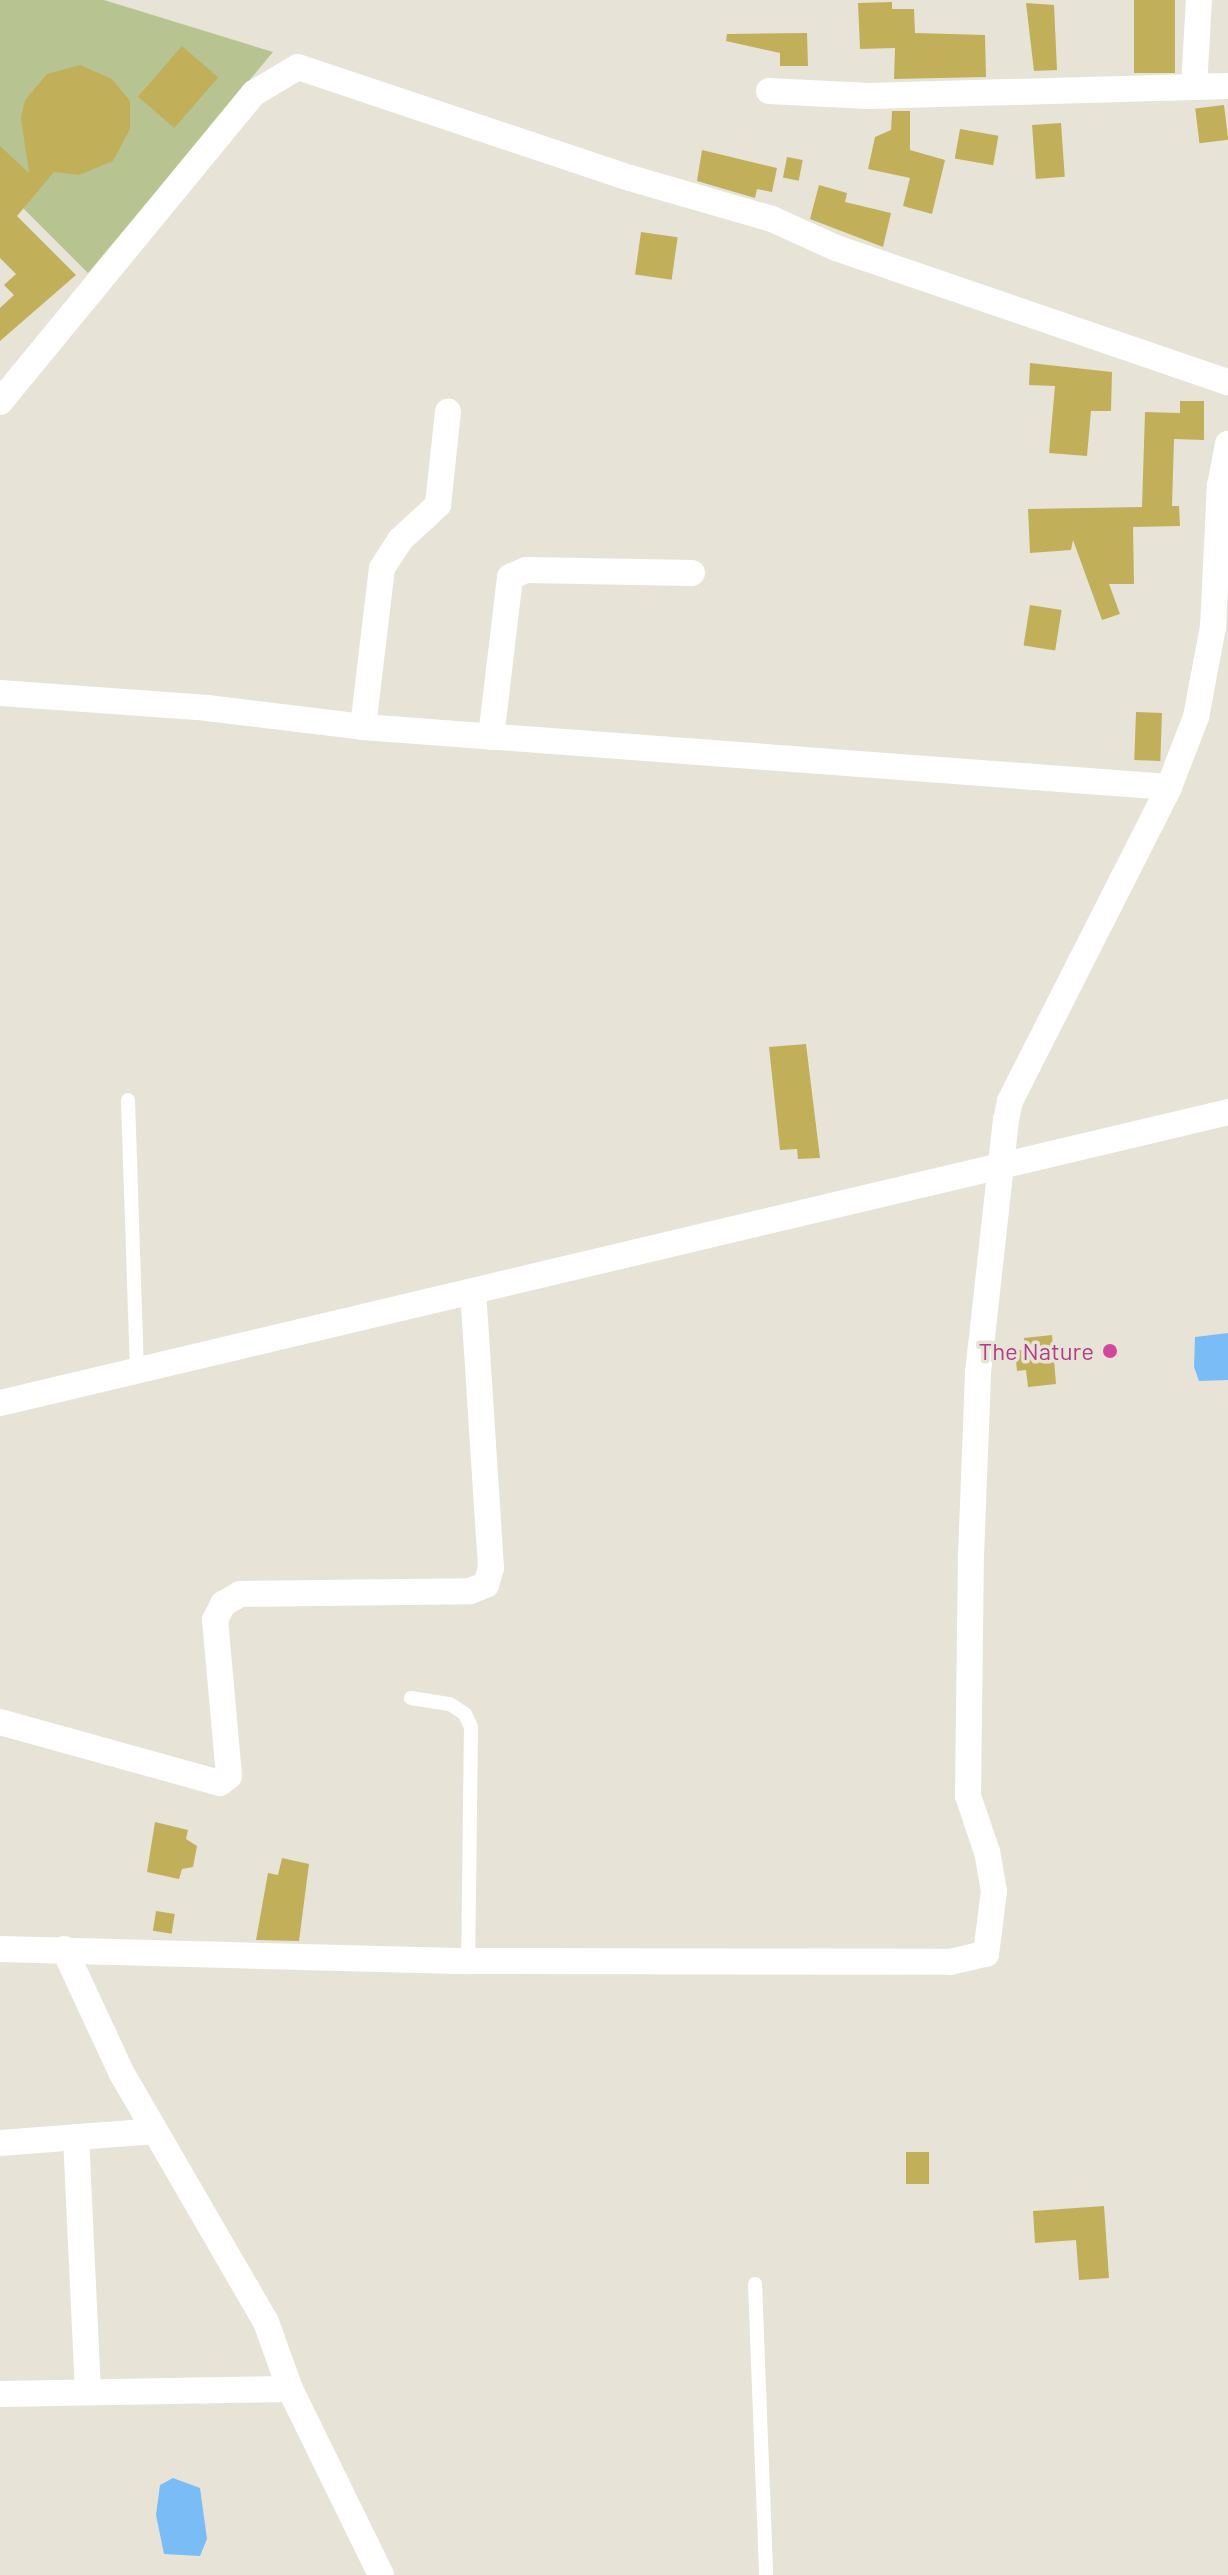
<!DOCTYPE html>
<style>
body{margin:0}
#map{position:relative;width:1228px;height:2575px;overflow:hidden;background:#e7e4d7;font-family:Barlow,sans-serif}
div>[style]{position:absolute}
.green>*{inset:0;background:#b7c491}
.water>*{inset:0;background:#7abcf6}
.building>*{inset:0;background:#c2af5a;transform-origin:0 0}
.service>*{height:14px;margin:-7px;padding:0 7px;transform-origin:7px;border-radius:7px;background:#fff}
.minor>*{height:26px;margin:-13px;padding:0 13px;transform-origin:13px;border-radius:13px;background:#fff}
.dots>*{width:22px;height:22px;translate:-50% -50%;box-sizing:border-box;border:4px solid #e7e4d7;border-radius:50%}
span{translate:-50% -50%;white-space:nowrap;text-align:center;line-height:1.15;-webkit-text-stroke:7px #e7e4d7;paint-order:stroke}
.hotel-label{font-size:24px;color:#b23c85}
.right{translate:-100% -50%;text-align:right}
</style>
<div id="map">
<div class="green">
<i style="clip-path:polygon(0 0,104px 0,273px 52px,88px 273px,0 185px)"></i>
</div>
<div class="water">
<i style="clip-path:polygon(1228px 1333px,1228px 1380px,1199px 1381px,1194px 1367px,1195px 1337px)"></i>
<i style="clip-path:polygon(173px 2478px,200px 2488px,207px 2539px,200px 2556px,164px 2554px,156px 2515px,160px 2485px)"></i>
</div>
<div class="building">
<i style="left:1134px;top:0;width:41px;height:73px"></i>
<i style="clip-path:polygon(892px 2px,892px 9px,914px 9px,915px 33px,985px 35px,986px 77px,894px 79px,895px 48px,860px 49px,858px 3px)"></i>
<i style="clip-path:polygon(1026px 3px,1054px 5px,1057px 70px,1034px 71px)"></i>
<i style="clip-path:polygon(807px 33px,808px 66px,780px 66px,780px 53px,726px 41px,727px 34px)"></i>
<i style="left:182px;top:46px;width:48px;height:67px;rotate:41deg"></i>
<i style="clip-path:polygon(80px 65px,112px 79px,130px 101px,130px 129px,113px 161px,79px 175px,54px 172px,17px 216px,76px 275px,0 341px,0 308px,14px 295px,4px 285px,16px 274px,0 258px,0 146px,29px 173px,21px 118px,25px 100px,47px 74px)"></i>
<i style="left:1224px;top:105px;width:35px;height:29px;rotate:83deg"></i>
<i style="clip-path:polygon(892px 111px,910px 111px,910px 150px,945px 160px,932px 214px,903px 206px,910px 178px,868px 169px,875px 137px,891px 130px)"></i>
<i style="left:1061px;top:123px;width:54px;height:29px;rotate:86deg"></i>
<i style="left:960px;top:129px;width:39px;height:30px;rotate:10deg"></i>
<i style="clip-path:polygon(702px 150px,777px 168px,772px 192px,757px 189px,755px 198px,697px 181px)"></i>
<i style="left:787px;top:157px;width:16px;height:21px;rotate:11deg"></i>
<i style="clip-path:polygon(819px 185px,847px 193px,845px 202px,891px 213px,883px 247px,810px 219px)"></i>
<i style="left:641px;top:232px;width:37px;height:43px;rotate:8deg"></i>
<i style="clip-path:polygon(1030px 363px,1112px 372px,1111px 411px,1091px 411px,1087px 456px,1049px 453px,1055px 386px,1029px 385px)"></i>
<i style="clip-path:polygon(1180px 401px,1204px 401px,1204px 440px,1174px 439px,1172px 506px,1179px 506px,1180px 526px,1133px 527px,1134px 584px,1109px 584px,1120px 614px,1102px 620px,1073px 540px,1071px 550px,1030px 553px,1028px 509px,1142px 507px,1145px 412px,1180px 413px)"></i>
<i style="left:1030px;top:605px;width:32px;height:41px;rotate:9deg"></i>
<i style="left:1136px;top:712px;width:26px;height:48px;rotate:2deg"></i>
<i style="clip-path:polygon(806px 1044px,820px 1158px,798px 1159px,797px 1149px,780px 1150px,769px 1047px)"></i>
<i style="clip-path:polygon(1052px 1335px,1056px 1384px,1028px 1387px,1026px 1370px,1017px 1371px,1015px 1350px,1025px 1350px,1024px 1338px)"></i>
<i style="clip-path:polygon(155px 1822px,188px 1830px,186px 1839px,197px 1846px,193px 1867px,182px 1869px,179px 1879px,147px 1872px)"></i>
<i style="clip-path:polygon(282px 1858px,309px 1864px,299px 1941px,256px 1940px,268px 1873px,278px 1875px)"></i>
<i style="left:156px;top:1911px;width:19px;height:20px;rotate:9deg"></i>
<i style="left:906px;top:2152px;width:23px;height:32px"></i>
<i style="clip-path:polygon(1104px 2206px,1109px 2278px,1079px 2280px,1076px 2240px,1035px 2243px,1033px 2211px)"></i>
</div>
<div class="service">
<i style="left:128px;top:1100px;width:271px;rotate:88.1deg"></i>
<i style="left:411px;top:1698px;width:39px;rotate:9deg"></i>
<i style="left:450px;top:1704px;width:18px;rotate:34deg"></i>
<i style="left:465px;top:1714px;width:14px;rotate:65deg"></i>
<i style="left:471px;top:1727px;width:234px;rotate:90.7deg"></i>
<i style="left:755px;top:2284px;width:291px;rotate:87.8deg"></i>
</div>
<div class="minor">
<i style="left:1194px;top:86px;width:86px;rotate:-86.7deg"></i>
<i style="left:769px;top:91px;width:100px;rotate:2.9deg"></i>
<i style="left:869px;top:96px;width:359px;rotate:-1.6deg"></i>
<i style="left:0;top:402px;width:400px;rotate:-50.6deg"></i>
<i style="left:254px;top:93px;width:51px;rotate:-30.6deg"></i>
<i style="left:298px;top:67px;width:350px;rotate:18.5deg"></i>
<i style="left:630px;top:178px;width:148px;rotate:16.1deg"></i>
<i style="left:772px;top:219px;width:70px;rotate:24.4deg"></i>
<i style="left:836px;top:248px;width:414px;rotate:18.9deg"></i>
<i style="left:0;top:693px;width:208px;rotate:4.1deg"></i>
<i style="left:207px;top:708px;width:157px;rotate:6.9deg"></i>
<i style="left:363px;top:727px;width:808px;rotate:4.26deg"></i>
<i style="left:363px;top:727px;width:160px;rotate:-83.2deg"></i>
<i style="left:382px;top:568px;width:33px;rotate:-57deg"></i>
<i style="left:400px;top:540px;width:52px;rotate:-42.6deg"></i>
<i style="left:438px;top:505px;width:94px;rotate:-83.9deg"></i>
<i style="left:491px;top:737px;width:161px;rotate:-83.2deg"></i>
<i style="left:510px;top:577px;width:17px;rotate:-24deg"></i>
<i style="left:526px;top:570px;width:166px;rotate:1deg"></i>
<i style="left:0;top:1403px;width:1262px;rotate:-13.33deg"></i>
<i style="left:0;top:1722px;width:228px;rotate:15.5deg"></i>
<i style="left:220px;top:1783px;width:11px;rotate:-38deg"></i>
<i style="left:229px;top:1776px;width:157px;rotate:-95.1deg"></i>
<i style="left:215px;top:1620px;width:18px;rotate:-63deg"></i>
<i style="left:223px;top:1604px;width:20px;rotate:-30deg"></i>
<i style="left:240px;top:1594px;width:230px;rotate:-0.7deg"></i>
<i style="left:470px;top:1591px;width:17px;rotate:-21deg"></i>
<i style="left:486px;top:1585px;width:18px;rotate:-74deg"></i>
<i style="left:491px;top:1568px;width:277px;rotate:-93.7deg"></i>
<i style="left:0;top:1949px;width:468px;rotate:1.5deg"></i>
<i style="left:468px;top:1961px;width:482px;rotate:0.1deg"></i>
<i style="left:950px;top:1962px;width:37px;rotate:-13deg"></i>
<i style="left:986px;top:1954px;width:64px;rotate:-82.8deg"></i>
<i style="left:994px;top:1891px;width:40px;rotate:-100deg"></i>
<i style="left:987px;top:1852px;width:59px;rotate:-108.7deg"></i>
<i style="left:968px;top:1796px;width:240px;rotate:-89.3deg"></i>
<i style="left:971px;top:1556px;width:183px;rotate:-87.8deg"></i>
<i style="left:978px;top:1373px;width:255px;rotate:-83.7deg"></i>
<i style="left:1006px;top:1120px;width:19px;rotate:-78deg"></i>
<i style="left:1010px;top:1101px;width:352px;rotate:-63.1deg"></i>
<i style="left:1169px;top:787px;width:75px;rotate:-68.9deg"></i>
<i style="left:1196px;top:717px;width:92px;rotate:-79.3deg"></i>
<i style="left:1213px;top:627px;width:141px;rotate:-87.2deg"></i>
<i style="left:1220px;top:486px;width:43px;rotate:-79.2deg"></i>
<i style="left:64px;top:1949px;width:136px;rotate:65.1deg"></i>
<i style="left:121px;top:2072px;width:289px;rotate:59.9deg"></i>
<i style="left:266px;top:2322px;width:71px;rotate:70.3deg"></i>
<i style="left:290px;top:2389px;width:207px;rotate:63.9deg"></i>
<i style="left:76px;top:2137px;width:255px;rotate:87.3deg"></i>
<i style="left:0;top:2143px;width:155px;rotate:-4.4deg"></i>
<i style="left:0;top:2394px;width:290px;rotate:-1deg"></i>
</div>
<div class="dots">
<i style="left:1110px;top:1351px;background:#d1479c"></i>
</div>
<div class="hotel-label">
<span class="right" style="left:1094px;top:1351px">The Nature</span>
</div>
</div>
